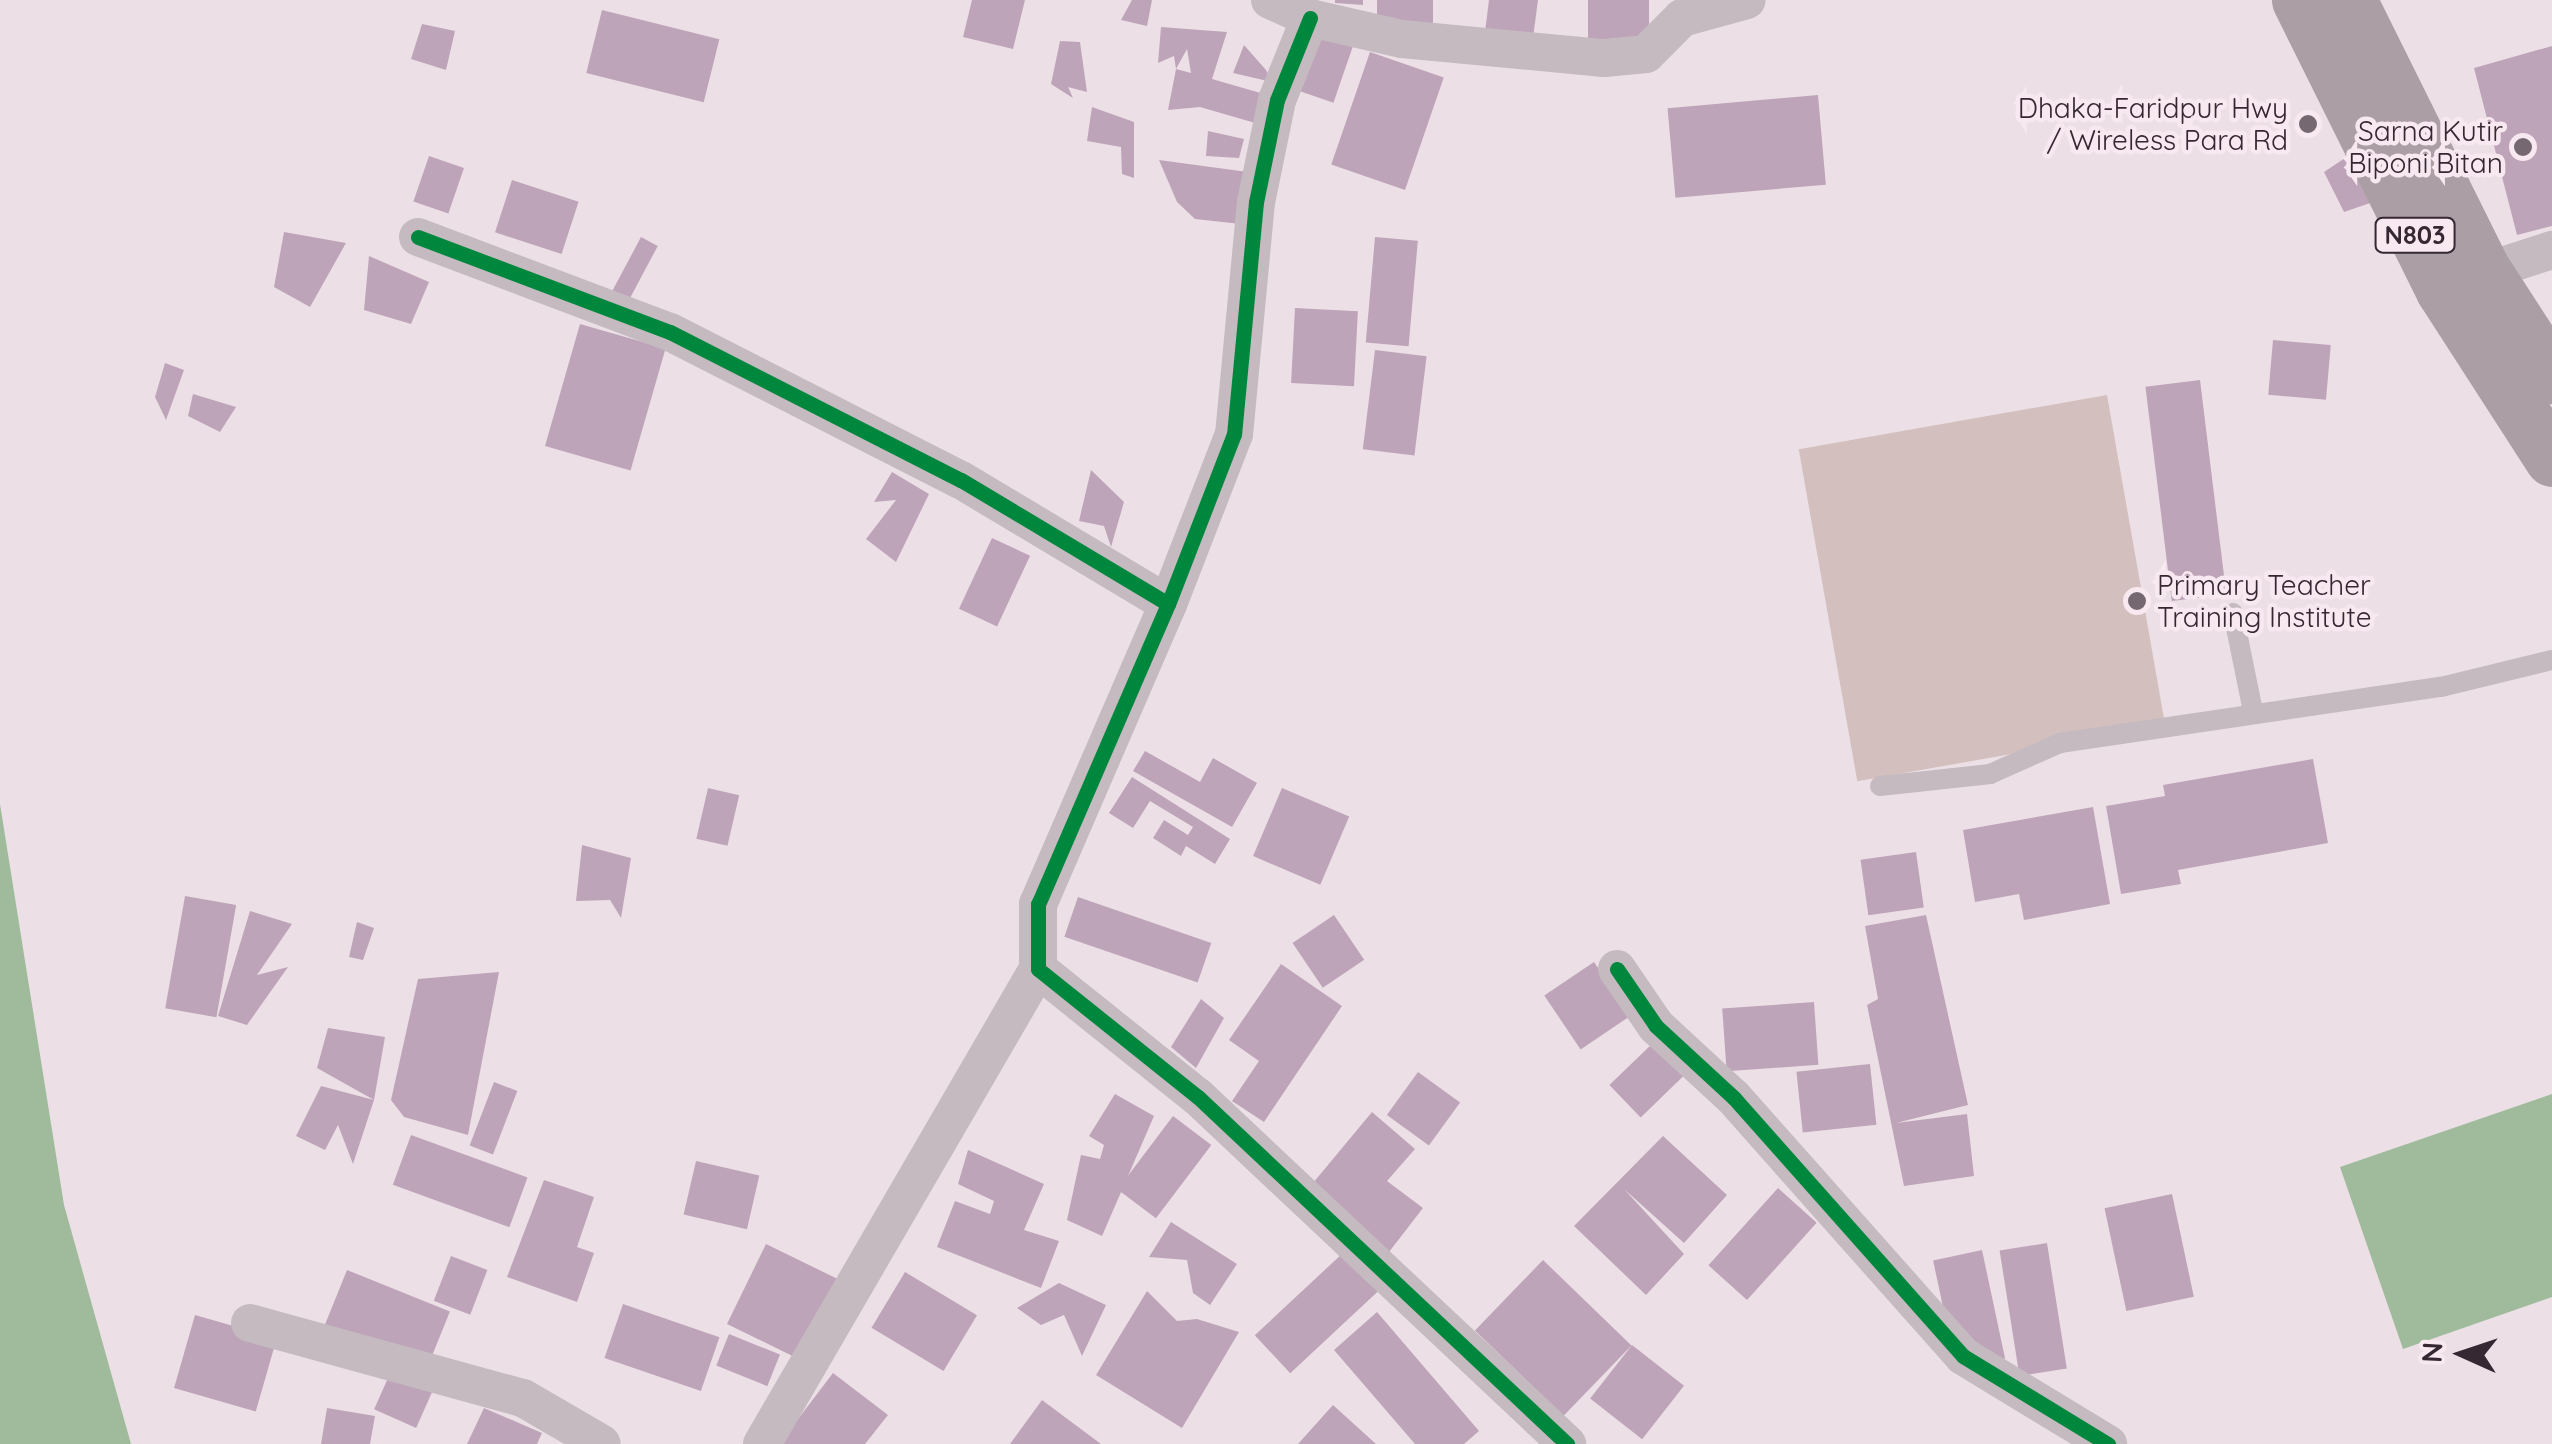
<!DOCTYPE html>
<style>
body{margin:0}
#map{position:relative;width:2552px;height:1444px;overflow:hidden;background:#ece0e6;font-family:Quicksand,sans-serif}
div>[style]{position:absolute}
.green>*{inset:0;background:#d3c0be;transform-origin:0 0}
.water>*{inset:0;background:#9fbb9c}
.building>*{inset:0;background:#bea4b8;transform-origin:0 0}
.lane>*{height:20px;margin:-10px;padding:0 10px;transform-origin:10px;border-radius:10px;background:#c4bac0}
.street>*{height:38px;margin:-19px;padding:0 19px;transform-origin:19px;border-radius:19px;background:#c4bac0}
.highway>*{height:55px;margin:-27.5px;padding:0 27.5px;transform-origin:27.5px;border-radius:27.5px;background:#ab9fa5}
.cycleway>*{height:15px;margin:-7.5px;padding:0 7.5px;transform-origin:7.5px;border-radius:7.5px;background:#00873e}
.dots>*{width:28px;height:28px;translate:-50% -50%;box-sizing:border-box;border:5px solid #f8e8f0;border-radius:50%}
span{translate:-50% -50%;white-space:nowrap;text-align:center;line-height:1.15;-webkit-text-stroke:9px #f8e8f0;paint-order:stroke}
.shield-label span{padding:2px 8px;background:#f8e8f0;border:2px solid;border-radius:8px;-webkit-text-stroke-width:0}
.shield-label{font-size:25px;color:#352832;font-weight:700}
.poi-label{font-size:28px;color:#352832}
.right{translate:-100% -50%;text-align:right}
.left{translate:0 -50%;text-align:left}
.north{position:absolute;left:2412px;top:1304px;width:100px;height:100px;-webkit-text-stroke:8px #f8e8f0;paint-order:stroke;rotate:273deg;font-size:28px;font-weight:700;line-height:40px;text-align:center;color:#352832}
.north::after{content:'';display:block;margin:auto;width:35px;height:45px;background:#352832;clip-path:polygon(50% 0,100% 100%,50% 72%,0 100%)}
</style>
<div id="map">
<div class="green">
<i style="left:2107px;top:395px;width:337px;height:313px;rotate:80deg"></i>
</div>
<div class="water">
<i style="clip-path:polygon(0 804px,64px 1205px,131px 1444px,0 1444px)"></i>
<i style="clip-path:polygon(2552px 1094px,2552px 1297px,2403px 1349px,2340px 1167px)"></i>
</div>
<div class="building">
<i style="clip-path:polygon(972px 0,1025px 0,1013px 49px,963px 37px)"></i>
<i style="clip-path:polygon(1132px 0,1152px 0,1147px 26px,1121px 20px)"></i>
<i style="clip-path:polygon(1335px 0,1363px 0,1363px 5px,1335px 3px)"></i>
<i style="left:1377px;top:0;width:56px;height:24px"></i>
<i style="clip-path:polygon(1489px 0,1538px 0,1533px 38px,1485px 32px)"></i>
<i style="left:1588px;top:0;width:61px;height:47px"></i>
<i style="left:602px;top:10px;width:121px;height:65px;rotate:14deg"></i>
<i style="clip-path:polygon(422px 24px,455px 31px,446px 70px,411px 59px)"></i>
<i style="left:1307px;top:26px;width:50px;height:64px;rotate:19deg"></i>
<i style="clip-path:polygon(1161px 27px,1227px 32px,1212px 79px,1271px 96px,1269px 127px,1200px 107px,1168px 110px,1176px 69px,1191px 73px,1187px 49px,1176px 69px,1174px 56px,1158px 63px)"></i>
<i style="clip-path:polygon(1060px 41px,1080px 42px,1087px 92px,1068px 87px,1073px 98px,1051px 84px)"></i>
<i style="clip-path:polygon(1244px 45px,1266px 70px,1272px 82px,1233px 73px)"></i>
<i style="clip-path:polygon(2552px 46px,2552px 226px,2517px 235px,2474px 68px)"></i>
<i style="left:1370px;top:52px;width:78px;height:119px;rotate:19deg"></i>
<i style="left:1818px;top:95px;width:90px;height:151px;rotate:85deg"></i>
<i style="clip-path:polygon(1092px 107px,1134px 122px,1134px 178px,1122px 174px,1121px 147px,1087px 141px)"></i>
<i style="clip-path:polygon(1208px 131px,1244px 139px,1239px 158px,1206px 156px)"></i>
<i style="clip-path:polygon(2354px 152px,2376px 201px,2344px 212px,2324px 172px)"></i>
<i style="left:429px;top:156px;width:37px;height:48px;rotate:19deg"></i>
<i style="clip-path:polygon(1159px 160px,1255px 173px,1250px 225px,1195px 219px,1177px 202px)"></i>
<i style="left:512px;top:180px;width:70px;height:55px;rotate:18deg"></i>
<i style="clip-path:polygon(284px 232px,346px 243px,310px 307px,274px 287px)"></i>
<i style="left:641px;top:237px;width:19px;height:74px;rotate:28deg"></i>
<i style="left:1375px;top:237px;width:43px;height:106px;rotate:5deg"></i>
<i style="clip-path:polygon(369px 256px,429px 282px,411px 324px,364px 310px)"></i>
<i style="left:1295px;top:308px;width:63px;height:75px;rotate:3deg"></i>
<i style="left:580px;top:324px;width:89px;height:127px;rotate:16deg"></i>
<i style="left:2273px;top:340px;width:58px;height:55px;rotate:5deg"></i>
<i style="left:1375px;top:350px;width:52px;height:100px;rotate:7deg"></i>
<i style="clip-path:polygon(165px 363px,184px 370px,166px 420px,155px 397px)"></i>
<i style="left:2200px;top:380px;width:216px;height:55px;rotate:83deg"></i>
<i style="clip-path:polygon(193px 394px,236px 407px,220px 432px,188px 416px)"></i>
<i style="clip-path:polygon(1091px 470px,1124px 502px,1111px 547px,1104px 526px,1079px 521px)"></i>
<i style="clip-path:polygon(892px 472px,929px 494px,896px 562px,866px 539px,896px 500px,874px 502px)"></i>
<i style="left:992px;top:538px;width:42px;height:78px;rotate:25deg"></i>
<i style="clip-path:polygon(1145px 751px,1200px 782px,1213px 758px,1257px 783px,1232px 827px,1133px 771px)"></i>
<i style="clip-path:polygon(2313px 759px,2328px 843px,2178px 870px,2181px 884px,2121px 894px,2106px 806px,2165px 796px,2163px 785px)"></i>
<i style="clip-path:polygon(1132px 777px,1230px 839px,1215px 864px,1186px 846px,1181px 856px,1153px 838px,1164px 820px,1188px 835px,1193px 827px,1150px 801px,1133px 828px,1109px 813px)"></i>
<i style="left:708px;top:788px;width:32px;height:52px;rotate:13deg"></i>
<i style="left:1282px;top:788px;width:73px;height:74px;rotate:23deg"></i>
<i style="clip-path:polygon(2093px 807px,2110px 904px,2024px 920px,2019px 894px,1975px 902px,1963px 830px)"></i>
<i style="clip-path:polygon(582px 845px,631px 858px,621px 918px,610px 900px,576px 901px)"></i>
<i style="left:1916px;top:852px;width:56px;height:56px;rotate:82deg"></i>
<i style="left:185px;top:896px;width:52px;height:114px;rotate:10deg"></i>
<i style="left:1078px;top:897px;width:141px;height:42px;rotate:19deg"></i>
<i style="clip-path:polygon(250px 911px,292px 924px,257px 975px,288px 967px,247px 1025px,218px 1016px)"></i>
<i style="left:1334px;top:915px;width:54px;height:50px;rotate:56deg"></i>
<i style="clip-path:polygon(1926px 915px,1968px 1105px,1896px 1123px,1967px 1114px,1974px 1176px,1904px 1186px,1867px 1005px,1878px 999px,1865px 926px)"></i>
<i style="clip-path:polygon(357px 922px,374px 928px,363px 960px,349px 957px)"></i>
<i style="left:1594px;top:962px;width:65px;height:60px;rotate:56deg"></i>
<i style="clip-path:polygon(1281px 964px,1342px 1006px,1264px 1122px,1232px 1101px,1259px 1061px,1229px 1040px)"></i>
<i style="clip-path:polygon(499px 972px,468px 1135px,404px 1117px,391px 1100px,418px 979px)"></i>
<i style="clip-path:polygon(1201px 999px,1224px 1018px,1196px 1068px,1171px 1047px)"></i>
<i style="left:1814px;top:1002px;width:63px;height:92px;rotate:86deg"></i>
<i style="clip-path:polygon(328px 1028px,385px 1037px,374px 1100px,317px 1068px)"></i>
<i style="left:1654px;top:1042px;width:45px;height:62px;rotate:46deg"></i>
<i style="left:1870px;top:1064px;width:61px;height:74px;rotate:84deg"></i>
<i style="left:1418px;top:1072px;width:52px;height:53px;rotate:36deg"></i>
<i style="left:494px;top:1082px;width:25px;height:68px;rotate:21deg"></i>
<i style="clip-path:polygon(321px 1086px,374px 1100px,353px 1164px,338px 1125px,325px 1150px,296px 1136px)"></i>
<i style="clip-path:polygon(1115px 1094px,1154px 1116px,1102px 1236px,1067px 1220px,1081px 1155px,1100px 1159px,1104px 1145px,1089px 1136px)"></i>
<i style="clip-path:polygon(1372px 1112px,1415px 1149px,1387px 1181px,1423px 1208px,1389px 1252px,1308px 1189px)"></i>
<i style="left:1173px;top:1116px;width:48px;height:92px;rotate:37deg"></i>
<i style="left:411px;top:1135px;width:124px;height:53px;rotate:20deg"></i>
<i style="clip-path:polygon(1663px 1136px,1727px 1195px,1684px 1243px,1624px 1189px,1684px 1254px,1646px 1295px,1574px 1226px)"></i>
<i style="clip-path:polygon(968px 1150px,1044px 1184px,1024px 1230px,1059px 1241px,1041px 1288px,937px 1247px,955px 1201px,990px 1214px,994px 1201px,958px 1184px)"></i>
<i style="left:696px;top:1161px;width:65px;height:55px;rotate:13deg"></i>
<i style="clip-path:polygon(544px 1180px,594px 1197px,577px 1247px,594px 1253px,577px 1302px,507px 1277px)"></i>
<i style="left:1778px;top:1188px;width:52px;height:104px;rotate:42deg"></i>
<i style="left:2172px;top:1194px;width:105px;height:69px;rotate:78deg"></i>
<i style="clip-path:polygon(1171px 1222px,1237px 1264px,1210px 1305px,1193px 1293px,1187px 1260px,1149px 1257px)"></i>
<i style="left:2047px;top:1243px;width:127px;height:48px;rotate:81deg"></i>
<i style="left:766px;top:1244px;width:82px;height:89px;rotate:26deg"></i>
<i style="left:1982px;top:1250px;width:111px;height:50px;rotate:78deg"></i>
<i style="left:1344px;top:1252px;width:52px;height:122px;rotate:47deg"></i>
<i style="left:451px;top:1256px;width:39px;height:48px;rotate:21deg"></i>
<i style="left:1543px;top:1260px;width:123px;height:98px;rotate:44deg"></i>
<i style="left:347px;top:1270px;width:111px;height:60px;rotate:22deg"></i>
<i style="left:905px;top:1272px;width:84px;height:65px;rotate:31deg"></i>
<i style="clip-path:polygon(1059px 1283px,1106px 1305px,1082px 1356px,1064px 1315px,1041px 1325px,1017px 1308px)"></i>
<i style="clip-path:polygon(1147px 1291px,1177px 1321px,1197px 1319px,1239px 1332px,1182px 1428px,1096px 1375px)"></i>
<i style="left:623px;top:1304px;width:102px;height:57px;rotate:19deg"></i>
<i style="clip-path:polygon(1377px 1312px,1479px 1431px,1464px 1444px,1415px 1444px,1334px 1350px)"></i>
<i style="left:195px;top:1315px;width:85px;height:76px;rotate:16deg"></i>
<i style="left:729px;top:1334px;width:55px;height:34px;rotate:22deg"></i>
<i style="left:1632px;top:1345px;width:66px;height:68px;rotate:38deg"></i>
<i style="left:392px;top:1369px;width:46px;height:44px;rotate:24deg"></i>
<i style="clip-path:polygon(833px 1373px,888px 1415px,865px 1444px,779px 1444px)"></i>
<i style="clip-path:polygon(1042px 1400px,1101px 1444px,1010px 1444px)"></i>
<i style="clip-path:polygon(1333px 1405px,1376px 1444px,1298px 1444px)"></i>
<i style="clip-path:polygon(327px 1408px,375px 1416px,370px 1444px,321px 1444px)"></i>
<i style="clip-path:polygon(484px 1408px,542px 1433px,537px 1444px,467px 1444px)"></i>
</div>
<div class="lane">
<i style="left:2233px;top:613px;width:100px;rotate:78.5deg"></i>
<i style="left:1880px;top:786px;width:111px;rotate:-6.2deg"></i>
<i style="left:1990px;top:774px;width:77px;rotate:-23.9deg"></i>
<i style="left:2060px;top:743px;width:385px;rotate:-8.4deg"></i>
<i style="left:2441px;top:687px;width:114px;rotate:-13.7deg"></i>
</div>
<div class="street">
<i style="left:1270px;top:0;width:44px;rotate:24.2deg"></i>
<i style="left:1310px;top:18px;width:94px;rotate:12.9deg"></i>
<i style="left:1402px;top:39px;width:203px;rotate:5.4deg"></i>
<i style="left:1604px;top:58px;width:42px;rotate:-5.4deg"></i>
<i style="left:1646px;top:54px;width:51px;rotate:-45deg"></i>
<i style="left:1682px;top:18px;width:67px;rotate:-15.5deg"></i>
<i style="left:1310px;top:18px;width:88px;rotate:111.9deg"></i>
<i style="left:1277px;top:100px;width:104px;rotate:101.6deg"></i>
<i style="left:1256px;top:202px;width:233px;rotate:95.4deg"></i>
<i style="left:1234px;top:434px;width:182px;rotate:111.2deg"></i>
<i style="left:1168px;top:604px;width:327px;rotate:113.4deg"></i>
<i style="left:1038px;top:904px;width:65px;rotate:90deg"></i>
<i style="left:1038px;top:969px;width:205px;rotate:38.7deg"></i>
<i style="left:1198px;top:1097px;width:507px;rotate:43.24deg"></i>
<i style="left:418px;top:237px;width:269px;rotate:20.7deg"></i>
<i style="left:670px;top:332px;width:326px;rotate:27deg"></i>
<i style="left:961px;top:480px;width:241px;rotate:30.9deg"></i>
<i style="left:2462px;top:279px;width:95px;rotate:-17.9deg"></i>
<i style="left:1617px;top:969px;width:69px;rotate:55.6deg"></i>
<i style="left:1656px;top:1026px;width:106px;rotate:42.7deg"></i>
<i style="left:1734px;top:1098px;width:345px;rotate:48.4deg"></i>
<i style="left:1963px;top:1356px;width:170px;rotate:31.3deg"></i>
<i style="left:250px;top:1323px;width:283px;rotate:15.4deg"></i>
<i style="left:523px;top:1398px;width:91px;rotate:30.2deg"></i>
<i style="left:762px;top:1444px;width:549px;rotate:-59.84deg"></i>
</div>
<div class="highway">
<i style="left:2299px;top:0;width:324px;rotate:63.6deg"></i>
<i style="left:2443px;top:290px;width:201px;rotate:57.2deg"></i>
<i style="left:2349px;top:0;width:299px;rotate:63.6deg"></i>
<i style="left:2482px;top:268px;width:129px;rotate:57.1deg"></i>
</div>
<div class="cycleway">
<i style="left:1310px;top:18px;width:88px;rotate:111.9deg"></i>
<i style="left:1277px;top:100px;width:104px;rotate:101.6deg"></i>
<i style="left:1256px;top:202px;width:233px;rotate:95.4deg"></i>
<i style="left:1234px;top:434px;width:182px;rotate:111.2deg"></i>
<i style="left:1168px;top:604px;width:327px;rotate:113.4deg"></i>
<i style="left:1038px;top:904px;width:65px;rotate:90deg"></i>
<i style="left:1038px;top:969px;width:205px;rotate:38.7deg"></i>
<i style="left:1198px;top:1097px;width:507px;rotate:43.24deg"></i>
<i style="left:418px;top:237px;width:269px;rotate:20.7deg"></i>
<i style="left:670px;top:332px;width:326px;rotate:27deg"></i>
<i style="left:961px;top:480px;width:241px;rotate:30.9deg"></i>
<i style="left:1617px;top:969px;width:69px;rotate:55.6deg"></i>
<i style="left:1656px;top:1026px;width:106px;rotate:42.7deg"></i>
<i style="left:1734px;top:1098px;width:345px;rotate:48.4deg"></i>
<i style="left:1963px;top:1356px;width:170px;rotate:31.3deg"></i>
</div>
<div class="dots">
<i style="left:2308px;top:124px;background:#756871"></i>
<i style="left:2523px;top:147px;background:#756871"></i>
<i style="left:2137px;top:601px;background:#756871"></i>
</div>
<div class="shield-label">
<span style="left:2415px;top:235px">N803</span>
</div>
<div class="poi-label">
<span class="right" style="left:2288px;top:124px">Dhaka-Faridpur Hwy<br>/ Wireless Para Rd</span>
<span class="right" style="left:2503px;top:147px">Sarna Kutir<br>Biponi Bitan</span>
<span class="left" style="left:2157px;top:601px">Primary Teacher<br>Training Institute</span>
</div>
<div class="north">N</div>
</div>
